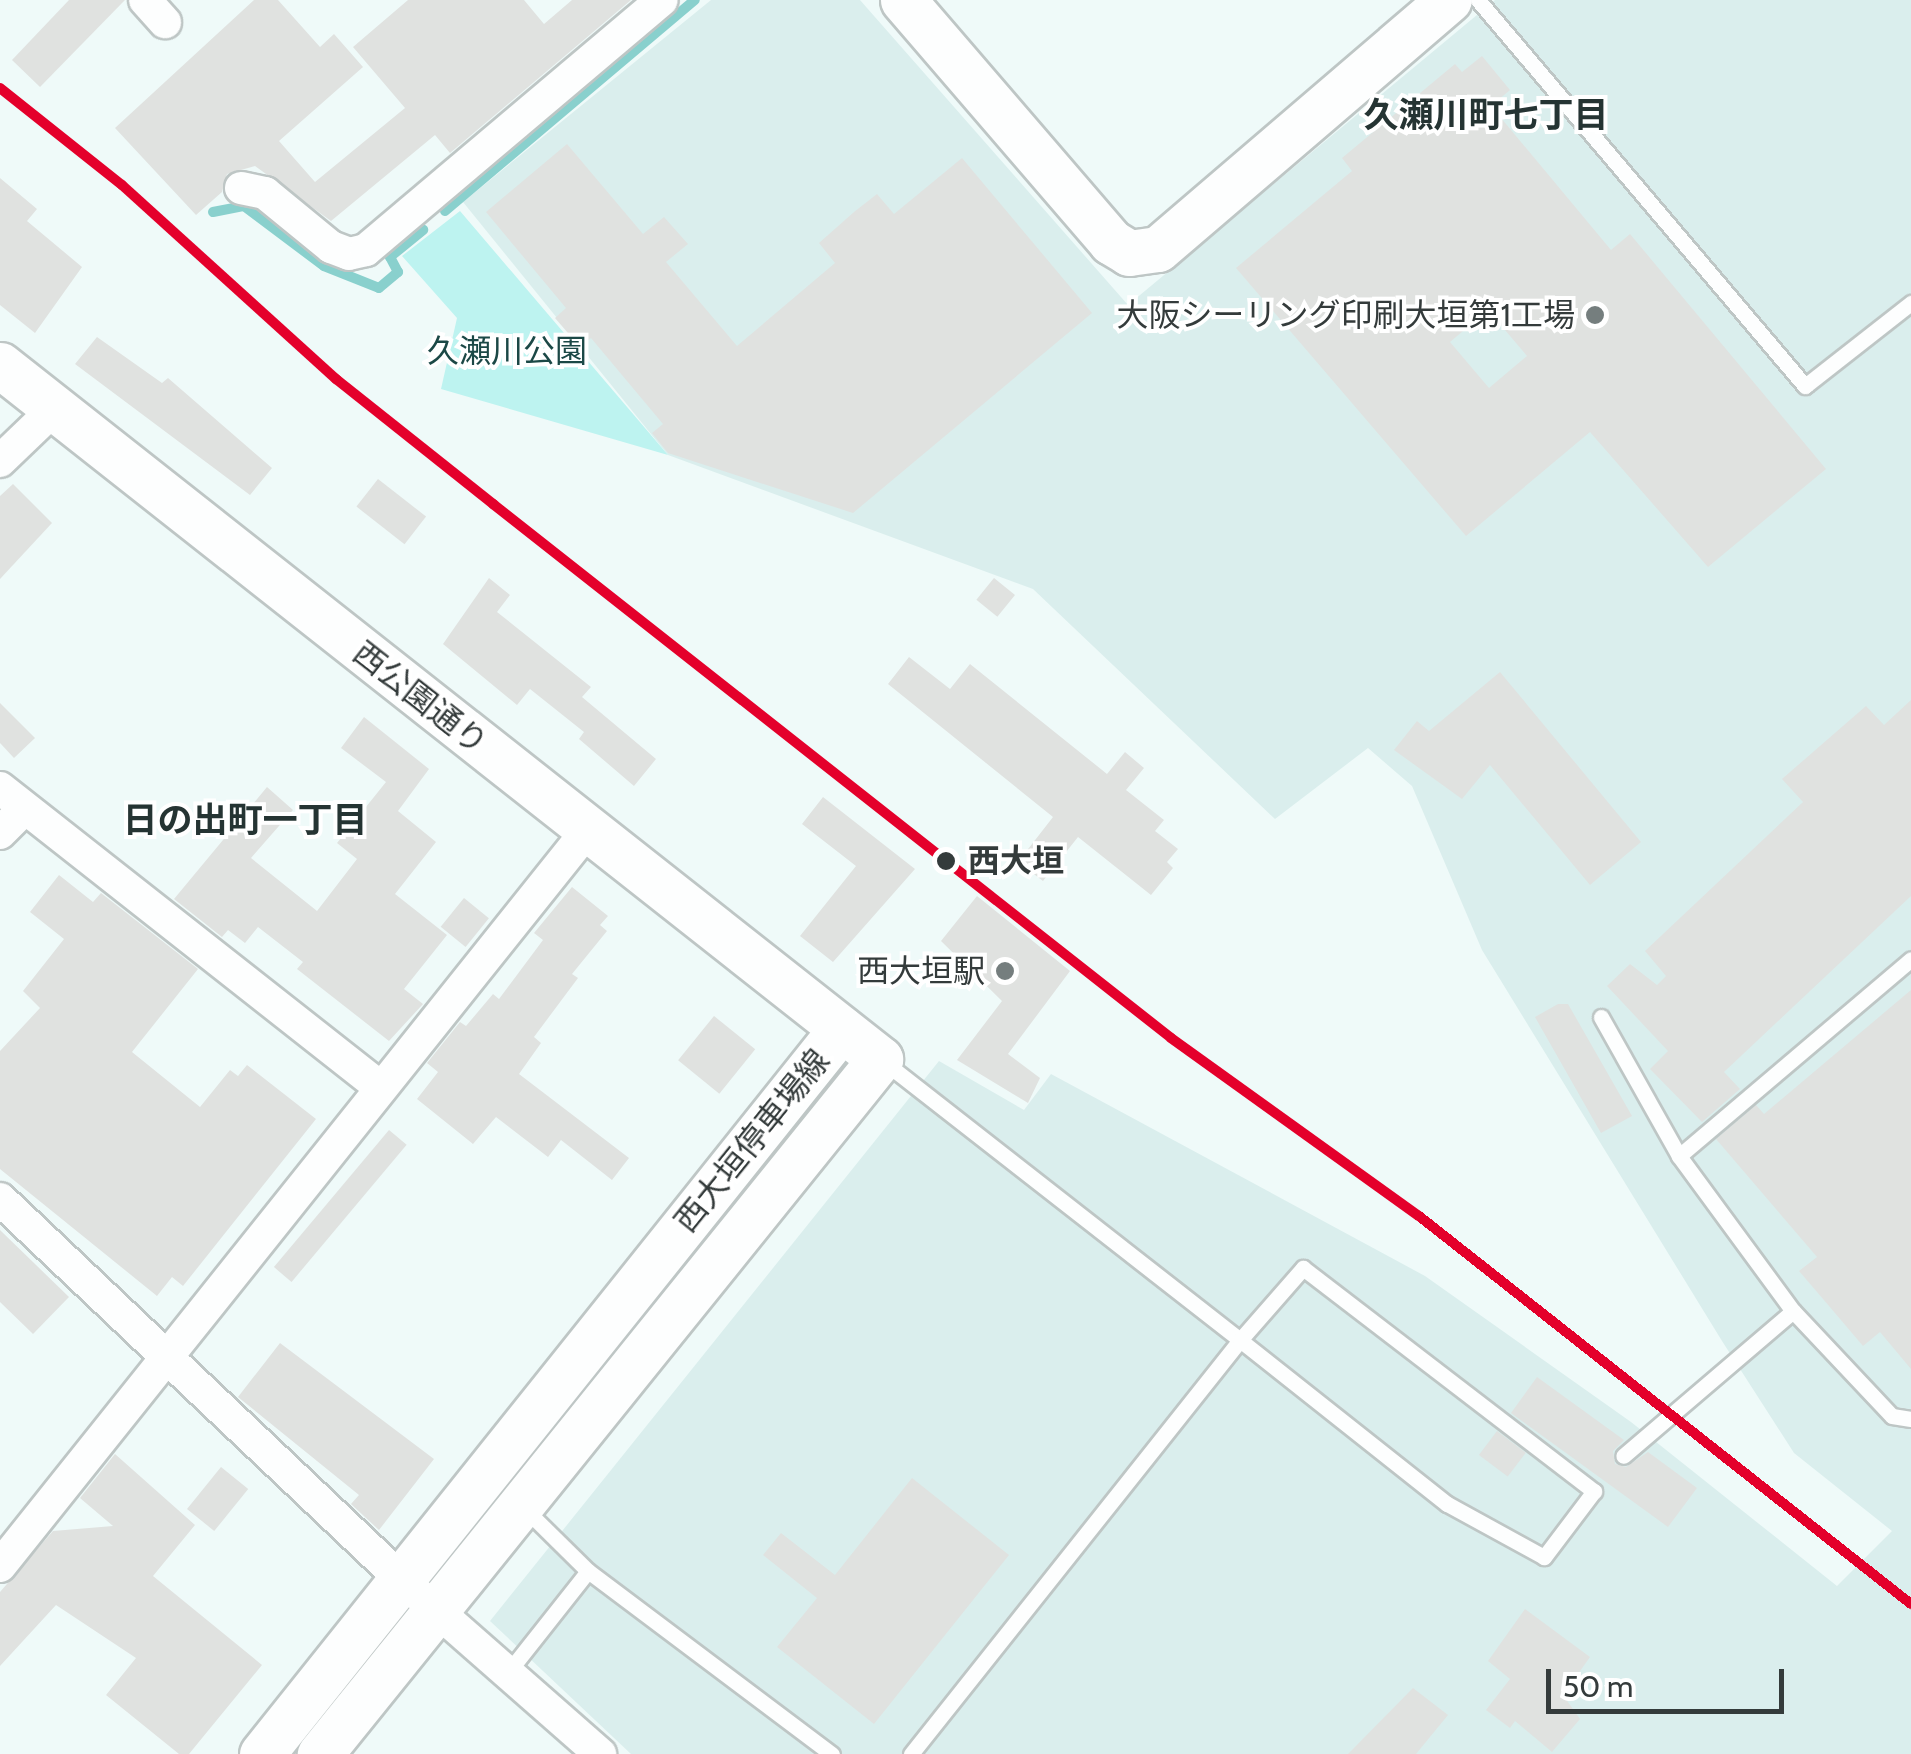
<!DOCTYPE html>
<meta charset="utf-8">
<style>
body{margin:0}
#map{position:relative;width:1911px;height:1754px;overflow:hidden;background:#effaf9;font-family:Cabin,"Noto Sans JP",sans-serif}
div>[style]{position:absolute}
.built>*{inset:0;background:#daeeed}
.green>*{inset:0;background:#bdf3f0}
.stream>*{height:10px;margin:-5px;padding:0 5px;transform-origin:5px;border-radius:5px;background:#89d0cd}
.building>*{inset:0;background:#e0e2e0;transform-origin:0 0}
.roads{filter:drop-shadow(2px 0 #bec6c5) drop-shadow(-2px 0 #bec6c5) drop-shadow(0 2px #bec6c5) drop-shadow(0 -2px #bec6c5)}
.lane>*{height:15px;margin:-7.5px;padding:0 7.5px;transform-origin:7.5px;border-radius:7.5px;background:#fdfefe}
.street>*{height:32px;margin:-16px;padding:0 16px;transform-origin:16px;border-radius:16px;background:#fdfefe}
.secondary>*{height:45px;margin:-22.5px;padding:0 22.5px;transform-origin:22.5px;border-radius:22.5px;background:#fdfefe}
.rail-1>*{height:10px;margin:-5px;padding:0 5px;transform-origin:5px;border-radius:5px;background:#e4002b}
.dots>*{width:28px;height:28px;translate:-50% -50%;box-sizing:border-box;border:5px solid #fff;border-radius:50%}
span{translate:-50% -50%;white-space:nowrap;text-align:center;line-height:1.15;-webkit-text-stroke:8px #fff;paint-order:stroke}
.poi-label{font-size:32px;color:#343b3b}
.right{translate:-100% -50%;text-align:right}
.park-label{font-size:32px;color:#1b4846}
.street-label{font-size:32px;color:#343b3b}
.stop-label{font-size:32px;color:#343b3b;font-weight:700}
.left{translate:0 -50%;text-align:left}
.neighbourhood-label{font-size:35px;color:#253433;font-weight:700}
.scale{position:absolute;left:1546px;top:1669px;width:238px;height:45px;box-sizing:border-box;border:5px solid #343b3b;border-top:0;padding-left:12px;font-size:30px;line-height:35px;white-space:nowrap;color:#343b3b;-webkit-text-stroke:8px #fff;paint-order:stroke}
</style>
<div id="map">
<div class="built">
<i style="clip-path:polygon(711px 0,860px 0,1128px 305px,1495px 0,1911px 0,1911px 1754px,631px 1754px,490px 1621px,939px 1061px,1024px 1110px,1051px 1074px,1425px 1276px,1631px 1422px,1837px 1586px,1892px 1531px,1794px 1453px,1722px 1341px,1482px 950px,1412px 786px,1368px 748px,1275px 819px,1033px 589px,668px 455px,463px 202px)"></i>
</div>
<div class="green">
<i style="clip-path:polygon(460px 211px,668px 455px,441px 389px,457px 318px,402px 256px)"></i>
</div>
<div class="stream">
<i style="left:445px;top:211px;width:327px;rotate:-40.2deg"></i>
<i style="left:213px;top:212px;width:32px;rotate:-11deg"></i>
<i style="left:244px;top:206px;width:100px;rotate:36.9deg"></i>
<i style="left:324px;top:266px;width:59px;rotate:21.8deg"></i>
<i style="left:379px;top:288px;width:25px;rotate:-40deg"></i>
<i style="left:398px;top:272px;width:17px;rotate:-118deg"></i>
<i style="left:390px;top:257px;width:43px;rotate:-39.3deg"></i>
</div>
<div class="building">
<i style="clip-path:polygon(69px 0,125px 0,40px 87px,12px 60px)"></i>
<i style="clip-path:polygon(254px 0,278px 0,320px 47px,334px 34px,363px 67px,279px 141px,315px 182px,405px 108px,353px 47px,408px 0,524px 0,544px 24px,572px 0,631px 0,450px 153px,435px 135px,331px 221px,255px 166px,227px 174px,222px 192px,196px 215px,115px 128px)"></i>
<i style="clip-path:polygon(evenodd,1482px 56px,1510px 90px,1491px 106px,1611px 250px,1630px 234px,1826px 469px,1708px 567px,1590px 432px,1466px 536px,1236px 268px,1352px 171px,1342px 158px,1455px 64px,1462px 72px,1482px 56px,1488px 310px,1527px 356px,1489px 388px,1450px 342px,1488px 310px)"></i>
<i style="clip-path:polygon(567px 144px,643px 234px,664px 217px,688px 244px,666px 262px,737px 346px,835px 263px,819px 243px,854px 212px,877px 194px,894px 214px,962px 158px,1092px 313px,853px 513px,668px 453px,652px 433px,663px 424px,591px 338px,580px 347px,555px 318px,566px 308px,486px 212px)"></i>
<i style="clip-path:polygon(0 178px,37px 209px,27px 221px,82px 267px,35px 333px,0 305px)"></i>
<i style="clip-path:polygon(97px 337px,162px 383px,168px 378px,272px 468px,250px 495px,75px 364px)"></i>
<i style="left:378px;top:479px;width:61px;height:35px;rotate:38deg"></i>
<i style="clip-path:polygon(13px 484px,52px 523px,0 579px,0 496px)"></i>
<i style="clip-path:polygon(489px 578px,510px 595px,497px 612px,591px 687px,582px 697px,656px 759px,634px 786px,579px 739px,584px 732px,530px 689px,517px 705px,443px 644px)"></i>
<i style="left:994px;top:578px;width:27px;height:28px;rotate:39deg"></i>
<i style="clip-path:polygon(909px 657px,950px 689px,970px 664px,1107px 774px,1125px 752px,1144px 768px,1126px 790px,1164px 820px,1155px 831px,1178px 849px,1167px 862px,1173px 868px,1151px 895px,1078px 837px,1043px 881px,1018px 862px,1053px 817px,888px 684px)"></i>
<i style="clip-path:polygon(1500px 672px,1641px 842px,1590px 885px,1490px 765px,1462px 799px,1394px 750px,1417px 721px,1429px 731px)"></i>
<i style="clip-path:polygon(1911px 700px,1911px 896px,1724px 1072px,1740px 1089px,1702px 1122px,1650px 1069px,1668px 1051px,1607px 986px,1630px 964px,1657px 985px,1666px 976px,1645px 951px,1803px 802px,1782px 779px,1866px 706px,1884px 725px)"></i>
<i style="clip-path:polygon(0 703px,35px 738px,14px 758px,0 743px)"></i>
<i style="clip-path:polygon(364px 717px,429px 769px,398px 811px,436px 842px,395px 894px,447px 935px,404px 989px,423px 1004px,389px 1041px,297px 969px,303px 962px,258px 927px,245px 943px,228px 930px,222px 937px,174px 899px,267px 787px,293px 810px,251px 858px,317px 911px,357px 859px,337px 843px,386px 782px,341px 748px)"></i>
<i style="clip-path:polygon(823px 797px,915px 869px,833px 962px,800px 936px,856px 866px,802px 824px)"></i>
<i style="clip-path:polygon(59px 875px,93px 902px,101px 893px,198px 969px,132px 1052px,200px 1107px,230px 1070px,238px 1076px,247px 1065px,316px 1119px,183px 1286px,172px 1277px,157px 1296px,0 1169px,0 1051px,40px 1008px,23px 991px,64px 939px,30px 912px)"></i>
<i style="clip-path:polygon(572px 887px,608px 916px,600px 925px,607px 931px,572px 974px,578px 978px,534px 1037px,541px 1043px,519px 1074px,629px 1158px,612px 1180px,561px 1140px,548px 1157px,496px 1117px,473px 1144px,417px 1099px,438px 1072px,427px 1063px,460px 1022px,466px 1026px,493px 994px,499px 999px,543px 940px,534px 933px)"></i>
<i style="clip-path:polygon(977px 896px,1070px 971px,1008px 1054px,1040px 1078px,1028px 1103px,957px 1060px,1002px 1001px,941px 941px)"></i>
<i style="left:464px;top:898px;width:32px;height:37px;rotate:39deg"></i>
<i style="clip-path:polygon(1911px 990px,1911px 1369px,1880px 1332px,1863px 1346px,1829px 1306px,1799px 1271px,1817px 1257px,1716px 1139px,1756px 1105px,1764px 1114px)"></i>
<i style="clip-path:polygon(1558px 1004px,1568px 1004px,1632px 1116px,1601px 1133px,1535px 1017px)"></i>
<i style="left:714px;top:1016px;width:53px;height:57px;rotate:39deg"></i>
<i style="left:389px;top:1130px;width:23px;height:179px;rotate:40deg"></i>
<i style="clip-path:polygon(0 1230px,69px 1297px,33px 1334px,0 1302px)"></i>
<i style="clip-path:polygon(280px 1343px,434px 1459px,379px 1530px,351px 1504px,359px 1495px,238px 1397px)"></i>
<i style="clip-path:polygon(1537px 1377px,1624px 1440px,1613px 1451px,1615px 1464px,1626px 1467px,1648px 1452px,1697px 1488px,1668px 1527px,1511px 1413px)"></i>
<i style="left:1497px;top:1431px;width:36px;height:30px;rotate:37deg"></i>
<i style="clip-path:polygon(115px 1454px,195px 1525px,153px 1576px,262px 1665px,189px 1754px,179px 1754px,106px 1695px,136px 1658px,56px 1605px,0 1666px,0 1592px,53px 1531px,113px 1526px,80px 1498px)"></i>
<i style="left:221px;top:1467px;width:35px;height:54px;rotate:39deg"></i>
<i style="clip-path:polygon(912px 1478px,1009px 1555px,874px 1724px,777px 1647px,817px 1598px,763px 1555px,781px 1533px,835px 1575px)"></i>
<i style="clip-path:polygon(1525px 1609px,1590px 1657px,1563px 1695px,1580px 1719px,1552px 1752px,1515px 1721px,1510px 1728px,1486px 1710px,1510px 1679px,1488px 1661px)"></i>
<i style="clip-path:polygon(1413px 1688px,1448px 1715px,1416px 1754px,1348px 1754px)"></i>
</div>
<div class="roads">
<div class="lane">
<i style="left:1478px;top:0;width:506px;rotate:49.73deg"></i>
<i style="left:1805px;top:386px;width:135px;rotate:-38.1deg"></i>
<i style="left:1601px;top:1017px;width:159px;rotate:60.7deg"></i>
<i style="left:1679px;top:1156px;width:192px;rotate:53.7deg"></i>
<i style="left:1793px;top:1311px;width:223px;rotate:139.5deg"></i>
<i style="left:883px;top:1061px;width:453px;rotate:38deg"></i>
<i style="left:1240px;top:1340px;width:529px;rotate:128.47deg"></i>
<i style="left:1679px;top:1156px;width:304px;rotate:-40.3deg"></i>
<i style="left:1303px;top:1268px;width:367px;rotate:37.5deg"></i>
<i style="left:1594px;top:1491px;width:83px;rotate:127.1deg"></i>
<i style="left:1544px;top:1557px;width:111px;rotate:-151.3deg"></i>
<i style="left:1447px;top:1504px;width:264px;rotate:-141.6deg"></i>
<i style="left:1240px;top:1340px;width:96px;rotate:-48.8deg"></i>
<i style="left:1793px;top:1311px;width:144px;rotate:46.7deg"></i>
<i style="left:1892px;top:1416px;width:19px;rotate:9deg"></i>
<i style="left:523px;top:1507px;width:91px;rotate:44.6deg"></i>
<i style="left:588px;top:1571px;width:305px;rotate:36.9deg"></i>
<i style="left:509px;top:1671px;width:127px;rotate:-51.7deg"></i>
</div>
<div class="street">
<i style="left:145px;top:0;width:30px;rotate:48deg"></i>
<i style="left:241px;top:188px;width:25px;rotate:12deg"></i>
<i style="left:265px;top:193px;width:85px;rotate:39.3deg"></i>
<i style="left:331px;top:247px;width:19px;rotate:21deg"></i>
<i style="left:349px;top:254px;width:17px;rotate:-13deg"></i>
<i style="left:366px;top:250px;width:387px;rotate:-40.2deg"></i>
<i style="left:0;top:461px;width:76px;rotate:-43.9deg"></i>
<i style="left:0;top:788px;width:482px;rotate:38.2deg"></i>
<i style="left:0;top:833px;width:33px;rotate:-45deg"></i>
<i style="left:0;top:1199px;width:554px;rotate:43.46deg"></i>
<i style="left:402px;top:1580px;width:264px;rotate:41.3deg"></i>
<i style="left:0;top:1566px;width:941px;rotate:-51.39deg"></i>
</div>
<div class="secondary">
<i style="left:903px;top:0;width:319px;rotate:49.3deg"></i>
<i style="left:1111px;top:242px;width:21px;rotate:31deg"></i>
<i style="left:1129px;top:253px;width:29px;rotate:-8deg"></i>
<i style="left:1158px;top:249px;width:383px;rotate:-40.6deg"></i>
<i style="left:0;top:365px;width:1121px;rotate:38.26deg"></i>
<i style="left:880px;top:1059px;width:893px;rotate:128.86deg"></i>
<i style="left:262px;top:1754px;width:928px;rotate:-51.39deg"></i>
</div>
</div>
<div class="rail-1">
<i style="left:0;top:88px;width:156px;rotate:38.5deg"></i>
<i style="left:122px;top:185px;width:289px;rotate:42.2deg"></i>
<i style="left:336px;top:379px;width:201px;rotate:38.5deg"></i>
<i style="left:493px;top:504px;width:863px;rotate:38.22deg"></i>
<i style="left:1171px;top:1038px;width:305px;rotate:35.7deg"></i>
<i style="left:1419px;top:1216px;width:627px;rotate:38.26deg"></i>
</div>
<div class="dots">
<i style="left:1595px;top:315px;background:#757e7e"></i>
<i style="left:946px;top:861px;background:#343b3b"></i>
<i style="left:1005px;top:971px;background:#757e7e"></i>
</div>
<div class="poi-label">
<span class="right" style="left:1575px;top:315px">大阪シーリング印刷大垣第1工場</span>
<span class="right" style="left:985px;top:971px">西大垣駅</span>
</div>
<div class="park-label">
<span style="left:507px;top:351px">久瀬川公園</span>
</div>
<div class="street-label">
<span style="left:420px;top:698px;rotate:38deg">西公園通り</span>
<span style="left:752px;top:1141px;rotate:-51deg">西大垣停車場線</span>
</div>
<div class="stop-label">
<span class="left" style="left:968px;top:861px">西大垣</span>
</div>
<div class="neighbourhood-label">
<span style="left:1486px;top:115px">久瀬川町七丁目</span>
<span style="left:245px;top:820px">日の出町一丁目</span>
</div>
<div class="scale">50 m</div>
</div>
